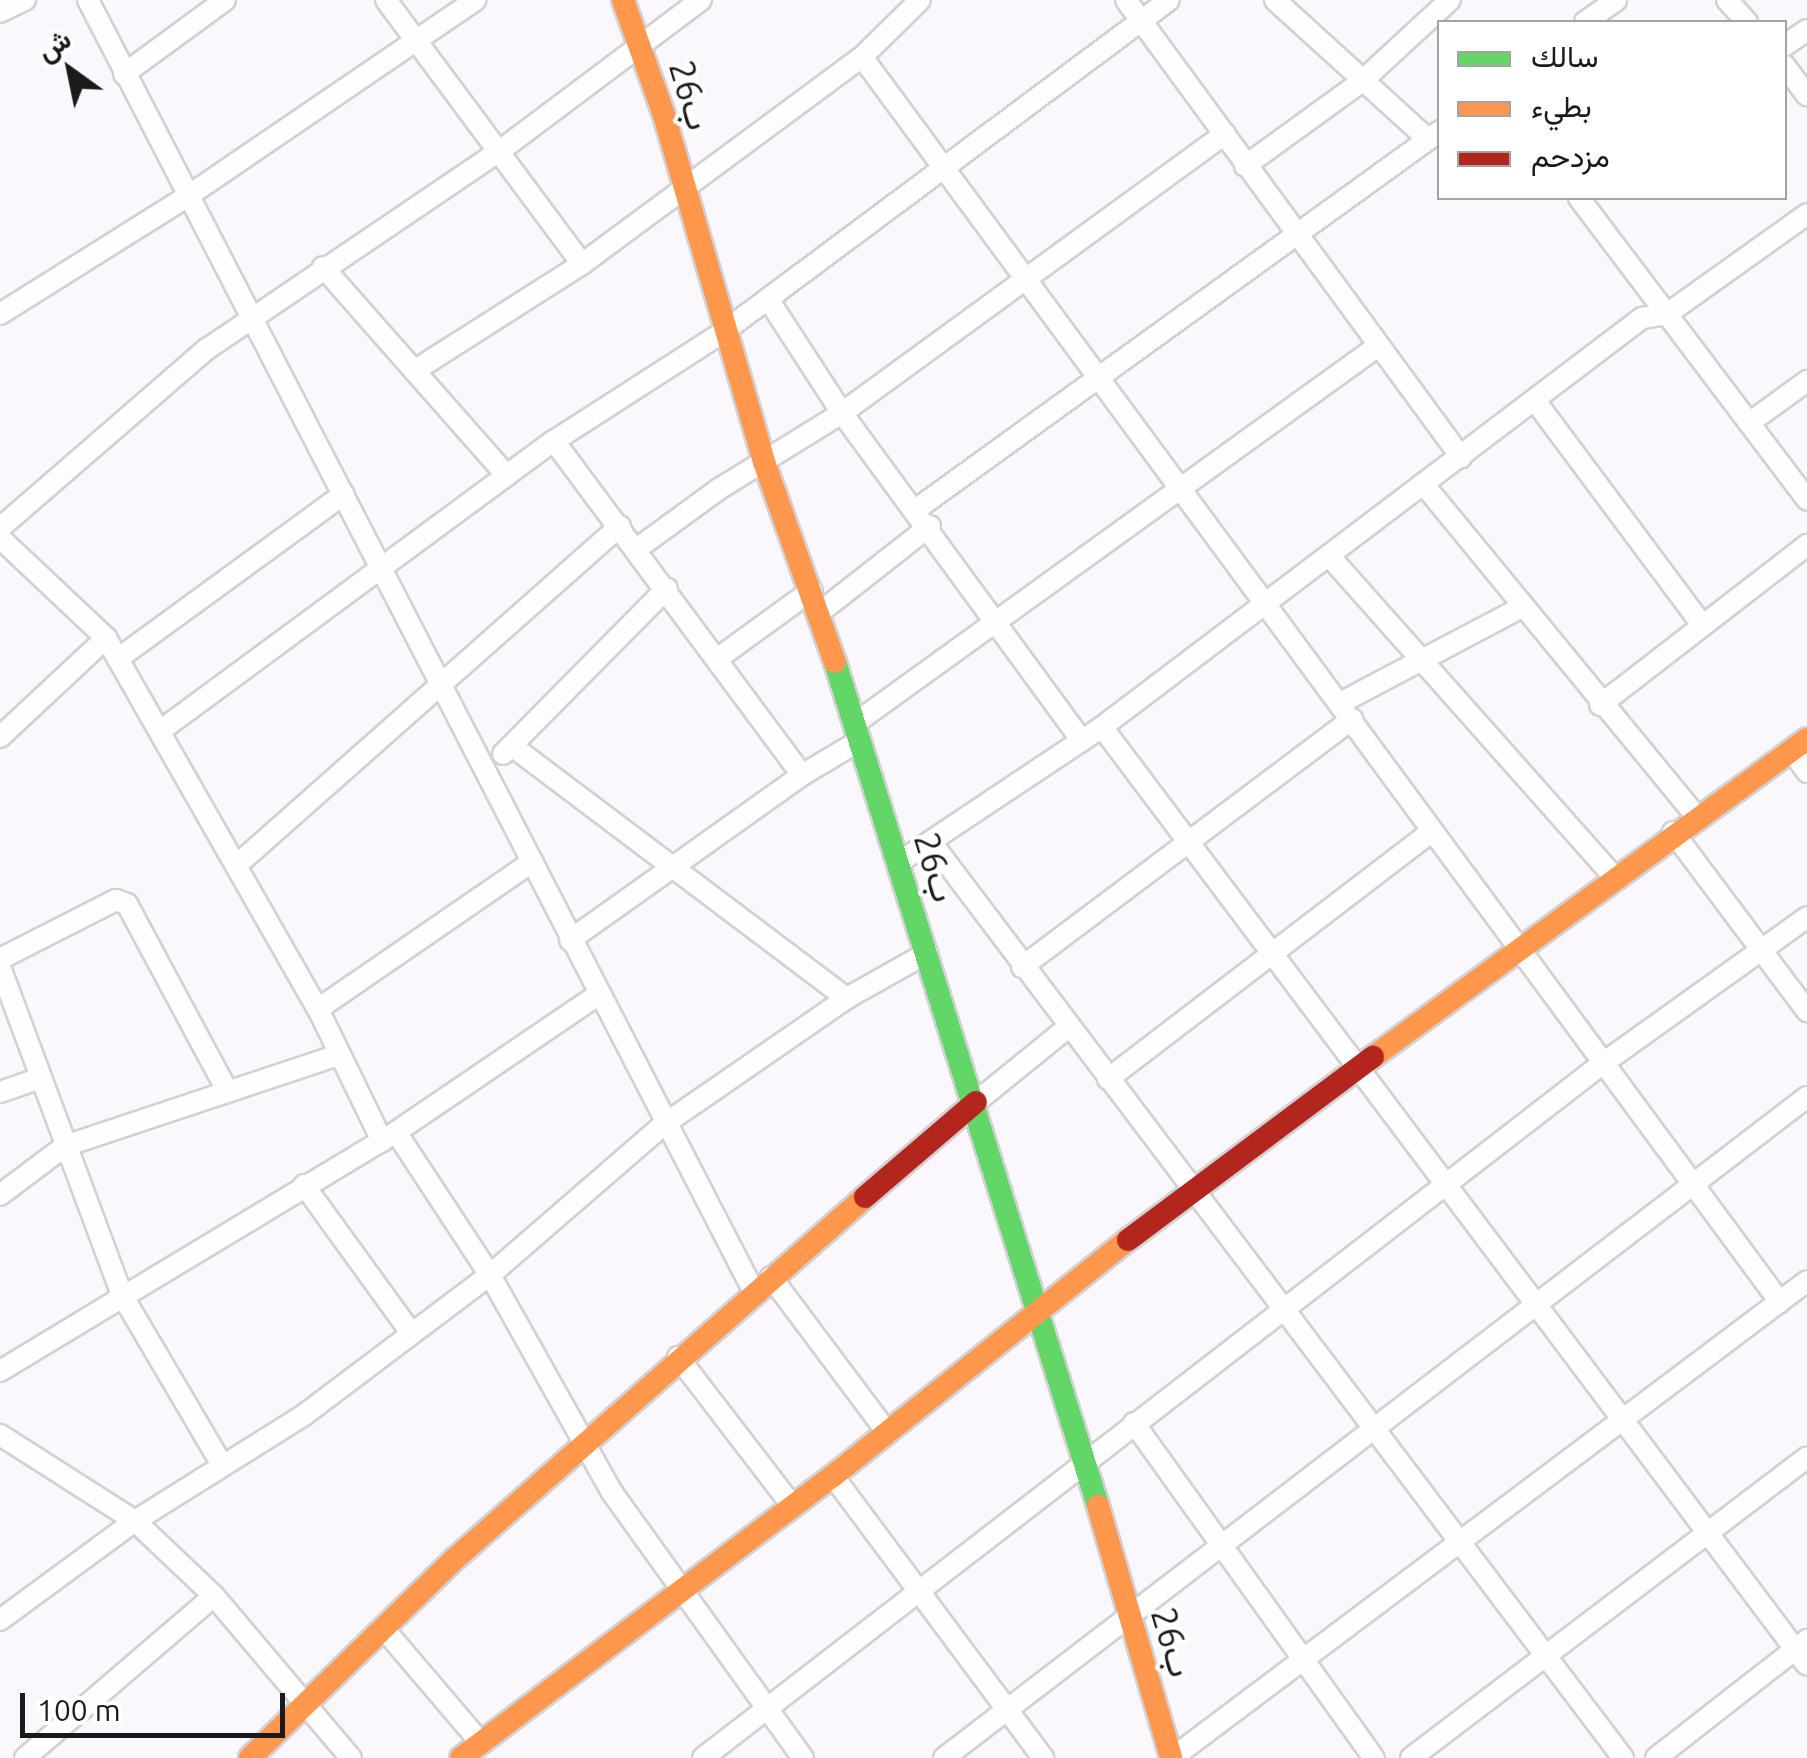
<!DOCTYPE html>
<meta charset="utf-8">
<style>
body{margin:0}
#map{position:relative;width:1807px;height:1758px;overflow:hidden;background:#faf8fc;font-family:Ubuntu,Vazirmatn,sans-serif}
div>[style]{position:absolute}
.roads{filter:drop-shadow(2px 0 #d2d1d4) drop-shadow(-2px 0 #d2d1d4) drop-shadow(0 2px #d2d1d4) drop-shadow(0 -2px #d2d1d4)}
.street>*{height:20px;margin:-10px;padding:0 10px;transform-origin:10px;border-radius:10px;background:#fefeff}
.fast>*{height:22px;margin:-11px;padding:0 11px;transform-origin:11px;border-radius:11px;background:#63d668}
.slow>*{height:22px;margin:-11px;padding:0 11px;transform-origin:11px;border-radius:11px;background:#ff974d}
.jam>*{height:22px;margin:-11px;padding:0 11px;transform-origin:11px;border-radius:11px;background:#b3261e}
span{translate:-50% -50%;white-space:nowrap;text-align:center;line-height:1.15;-webkit-text-stroke:8px #fff;paint-order:stroke}
.street-label{font-size:35px;color:#1a191c}
.legend{position:absolute;left:1437px;top:20px;width:350px;height:180px;box-sizing:border-box;background:#fff;border:2px solid #a3a3a4;margin:0;padding:12px 18px;list-style:none;font-size:30px;color:#1a191c}
.legend li{display:flex;align-items:center;gap:20px;height:50px}
.legend b{width:50px;border:2px solid #a3a3a4}
.north{position:absolute;left:20px;top:20px;width:100px;height:100px;-webkit-text-stroke:8px #fff;paint-order:stroke;rotate:327deg;font-size:28px;font-weight:700;line-height:40px;text-align:center;color:#1a191c}
.north::after{content:'';display:block;margin:auto;width:35px;height:45px;background:#1a191c;clip-path:polygon(50% 0,100% 100%,50% 72%,0 100%)}
.scale{position:absolute;left:20px;top:1693px;width:265px;height:45px;box-sizing:border-box;border:5px solid #1a191c;border-top:0;padding-left:12px;font-size:30px;line-height:35px;white-space:nowrap;color:#1a191c;-webkit-text-stroke:8px #fff;paint-order:stroke}
</style>
<div id="map">
<div class="roads">
<div class="street">
<i style="left:88px;top:0;width:1454px;rotate:62.73deg"></i>
<i style="left:386px;top:0;width:329px;rotate:53.4deg"></i>
<i style="left:1126px;top:0;width:567px;rotate:53.76deg"></i>
<i style="left:1275px;top:0;width:207px;rotate:42.3deg"></i>
<i style="left:1727px;top:0;width:30px;rotate:48deg"></i>
<i style="left:0;top:12px;width:28px;rotate:-26deg"></i>
<i style="left:1585px;top:22px;width:38px;rotate:-35deg"></i>
<i style="left:1784px;top:46px;width:28px;rotate:-35deg"></i>
<i style="left:862px;top:57px;width:1547px;rotate:53.6deg"></i>
<i style="left:1784px;top:65px;width:38px;rotate:53deg"></i>
<i style="left:124px;top:74px;width:125px;rotate:-36.2deg"></i>
<i style="left:1245px;top:166px;width:143px;rotate:-35.9deg"></i>
<i style="left:1361px;top:82px;width:121px;rotate:-42.7deg"></i>
<i style="left:1579px;top:198px;width:378px;rotate:52.9deg"></i>
<i style="left:323px;top:267px;width:278px;rotate:48.6deg"></i>
<i style="left:768px;top:299px;width:136px;rotate:57deg"></i>
<i style="left:842px;top:413px;width:406px;rotate:53.8deg"></i>
<i style="left:0;top:314px;width:222px;rotate:-32.1deg"></i>
<i style="left:188px;top:196px;width:348px;rotate:-34.3deg"></i>
<i style="left:414px;top:371px;width:199px;rotate:-32.5deg"></i>
<i style="left:582px;top:264px;width:348px;rotate:-36.5deg"></i>
<i style="left:862px;top:57px;width:81px;rotate:-44.5deg"></i>
<i style="left:1536px;top:402px;width:278px;rotate:53.3deg"></i>
<i style="left:1749px;top:423px;width:72px;rotate:-35.9deg"></i>
<i style="left:554px;top:441px;width:416px;rotate:53.4deg"></i>
<i style="left:1425px;top:486px;width:427px;rotate:50.6deg"></i>
<i style="left:918px;top:508px;width:644px;rotate:-35.84deg"></i>
<i style="left:0;top:528px;width:274px;rotate:-40.9deg"></i>
<i style="left:207px;top:349px;width:350px;rotate:-34.1deg"></i>
<i style="left:497px;top:153px;width:255px;rotate:-36.9deg"></i>
<i style="left:0;top:538px;width:146px;rotate:43.3deg"></i>
<i style="left:106px;top:638px;width:427px;rotate:60.3deg"></i>
<i style="left:318px;top:1009px;width:147px;rotate:64.1deg"></i>
<i style="left:638px;top:548px;width:100px;rotate:-36.1deg"></i>
<i style="left:719px;top:489px;width:145px;rotate:-31.7deg"></i>
<i style="left:842px;top:413px;width:474px;rotate:-36.1deg"></i>
<i style="left:1331px;top:558px;width:425px;rotate:48.4deg"></i>
<i style="left:819px;top:613px;width:141px;rotate:-38.1deg"></i>
<i style="left:119px;top:658px;width:278px;rotate:-36.1deg"></i>
<i style="left:717px;top:659px;width:117px;rotate:-36deg"></i>
<i style="left:1342px;top:702px;width:201px;rotate:-27.8deg"></i>
<i style="left:1600px;top:705px;width:262px;rotate:-37.7deg"></i>
<i style="left:854px;top:724px;width:646px;rotate:-35.81deg"></i>
<i style="left:1102px;top:727px;width:1173px;rotate:53.07deg"></i>
<i style="left:160px;top:731px;width:489px;rotate:-36.4deg"></i>
<i style="left:554px;top:441px;width:205px;rotate:-32.8deg"></i>
<i style="left:726px;top:330px;width:552px;rotate:-36.68deg"></i>
<i style="left:0;top:737px;width:145px;rotate:-43deg"></i>
<i style="left:512px;top:746px;width:419px;rotate:37deg"></i>
<i style="left:1792px;top:751px;width:26px;rotate:54deg"></i>
<i style="left:503px;top:754px;width:233px;rotate:-45.3deg"></i>
<i style="left:1673px;top:832px;width:224px;rotate:53.2deg"></i>
<i style="left:931px;top:842px;width:1148px;rotate:52.93deg"></i>
<i style="left:898px;top:863px;width:245px;rotate:-33.7deg"></i>
<i style="left:1102px;top:727px;width:677px;rotate:-37.14deg"></i>
<i style="left:1642px;top:318px;width:25px;rotate:-9deg"></i>
<i style="left:1667px;top:314px;width:172px;rotate:-35.5deg"></i>
<i style="left:238px;top:864px;width:510px;rotate:-41.5deg"></i>
<i style="left:570px;top:940px;width:285px;rotate:-35.4deg"></i>
<i style="left:802px;top:775px;width:66px;rotate:-30.8deg"></i>
<i style="left:0;top:959px;width:130px;rotate:-27deg"></i>
<i style="left:116px;top:900px;width:12px;rotate:20deg"></i>
<i style="left:127px;top:904px;width:213px;rotate:61.8deg"></i>
<i style="left:0;top:967px;width:350px;rotate:69.6deg"></i>
<i style="left:122px;top:1295px;width:195px;rotate:59.5deg"></i>
<i style="left:1022px;top:967px;width:413px;rotate:-36.9deg"></i>
<i style="left:318px;top:1009px;width:260px;rotate:-34.5deg"></i>
<i style="left:1108px;top:1079px;width:407px;rotate:-37.4deg"></i>
<i style="left:0;top:1092px;width:43px;rotate:-18.9deg"></i>
<i style="left:976px;top:1102px;width:117px;rotate:-39.1deg"></i>
<i style="left:396px;top:1132px;width:171px;rotate:56.7deg"></i>
<i style="left:490px;top:1275px;width:248px;rotate:60.7deg"></i>
<i style="left:611px;top:1491px;width:329px;rotate:54.3deg"></i>
<i style="left:304px;top:1185px;width:183px;rotate:54.1deg"></i>
<i style="left:0;top:1195px;width:81px;rotate:-37deg"></i>
<i style="left:65px;top:1146px;width:288px;rotate:-18.4deg"></i>
<i style="left:771px;top:1277px;width:192px;rotate:53.2deg"></i>
<i style="left:678px;top:1357px;width:189px;rotate:52.5deg"></i>
<i style="left:0;top:1371px;width:463px;rotate:-31.1deg"></i>
<i style="left:396px;top:1132px;width:242px;rotate:-34.2deg"></i>
<i style="left:1134px;top:1423px;width:412px;rotate:54.4deg"></i>
<i style="left:0;top:1435px;width:160px;rotate:32.5deg"></i>
<i style="left:135px;top:1521px;width:109px;rotate:43.5deg"></i>
<i style="left:214px;top:1596px;width:212px;rotate:49.8deg"></i>
<i style="left:833px;top:1476px;width:352px;rotate:53.3deg"></i>
<i style="left:0;top:1620px;width:167px;rotate:-36.3deg"></i>
<i style="left:135px;top:1521px;width:199px;rotate:-32.1deg"></i>
<i style="left:304px;top:1415px;width:233px;rotate:-37deg"></i>
<i style="left:490px;top:1275px;width:229px;rotate:-40.9deg"></i>
<i style="left:663px;top:1125px;width:224px;rotate:-34.6deg"></i>
<i style="left:847px;top:998px;width:92px;rotate:-29.4deg"></i>
<i style="left:384px;top:1629px;width:150px;rotate:49.6deg"></i>
<i style="left:25px;top:1758px;width:249px;rotate:-40.6deg"></i>
<i style="left:703px;top:1758px;width:1136px;rotate:-37.67deg"></i>
<i style="left:1602px;top:1064px;width:252px;rotate:-35.6deg"></i>
<i style="left:944px;top:1758px;width:1087px;rotate:-37.45deg"></i>
<i style="left:1172px;top:1758px;width:794px;rotate:-36.91deg"></i>
<i style="left:1411px;top:1758px;width:497px;rotate:-37.2deg"></i>
<i style="left:1656px;top:1758px;width:192px;rotate:-38deg"></i>
</div>
<div class="fast">
<i style="left:835px;top:662px;width:884px;rotate:72.69deg"></i>
</div>
<div class="slow">
<i style="left:623px;top:0;width:122px;rotate:70.4deg"></i>
<i style="left:664px;top:115px;width:361px;rotate:73.9deg"></i>
<i style="left:764px;top:462px;width:212px;rotate:70.5deg"></i>
<i style="left:1373px;top:1057px;width:538px;rotate:-36.23deg"></i>
<i style="left:1098px;top:1506px;width:262px;rotate:73.8deg"></i>
<i style="left:250px;top:1758px;width:287px;rotate:-44.2deg"></i>
<i style="left:456px;top:1558px;width:546px;rotate:-41.43deg"></i>
<i style="left:461px;top:1758px;width:467px;rotate:-37.2deg"></i>
<i style="left:833px;top:1476px;width:378px;rotate:-38.7deg"></i>
</div>
<div class="jam">
<i style="left:865px;top:1197px;width:146px;rotate:-40.6deg"></i>
<i style="left:1128px;top:1240px;width:306px;rotate:-36.8deg"></i>
</div>
</div>
<div class="street-label">
<span style="left:691px;top:95px;rotate:73deg">26ب</span>
<span style="left:936px;top:867px;rotate:73deg">26ب</span>
<span style="left:1173px;top:1642px;rotate:73deg">26ب</span>
</div>
<ul class="legend">
<li><b style="height:12px;background:#63d668"></b>سالك</li>
<li><b style="height:12px;background:#ff974d"></b>بطيء</li>
<li><b style="height:12px;background:#b3261e"></b>مزدحم</li>
</ul>
<div class="north">ش</div>
<div class="scale">100 m</div>
</div>
